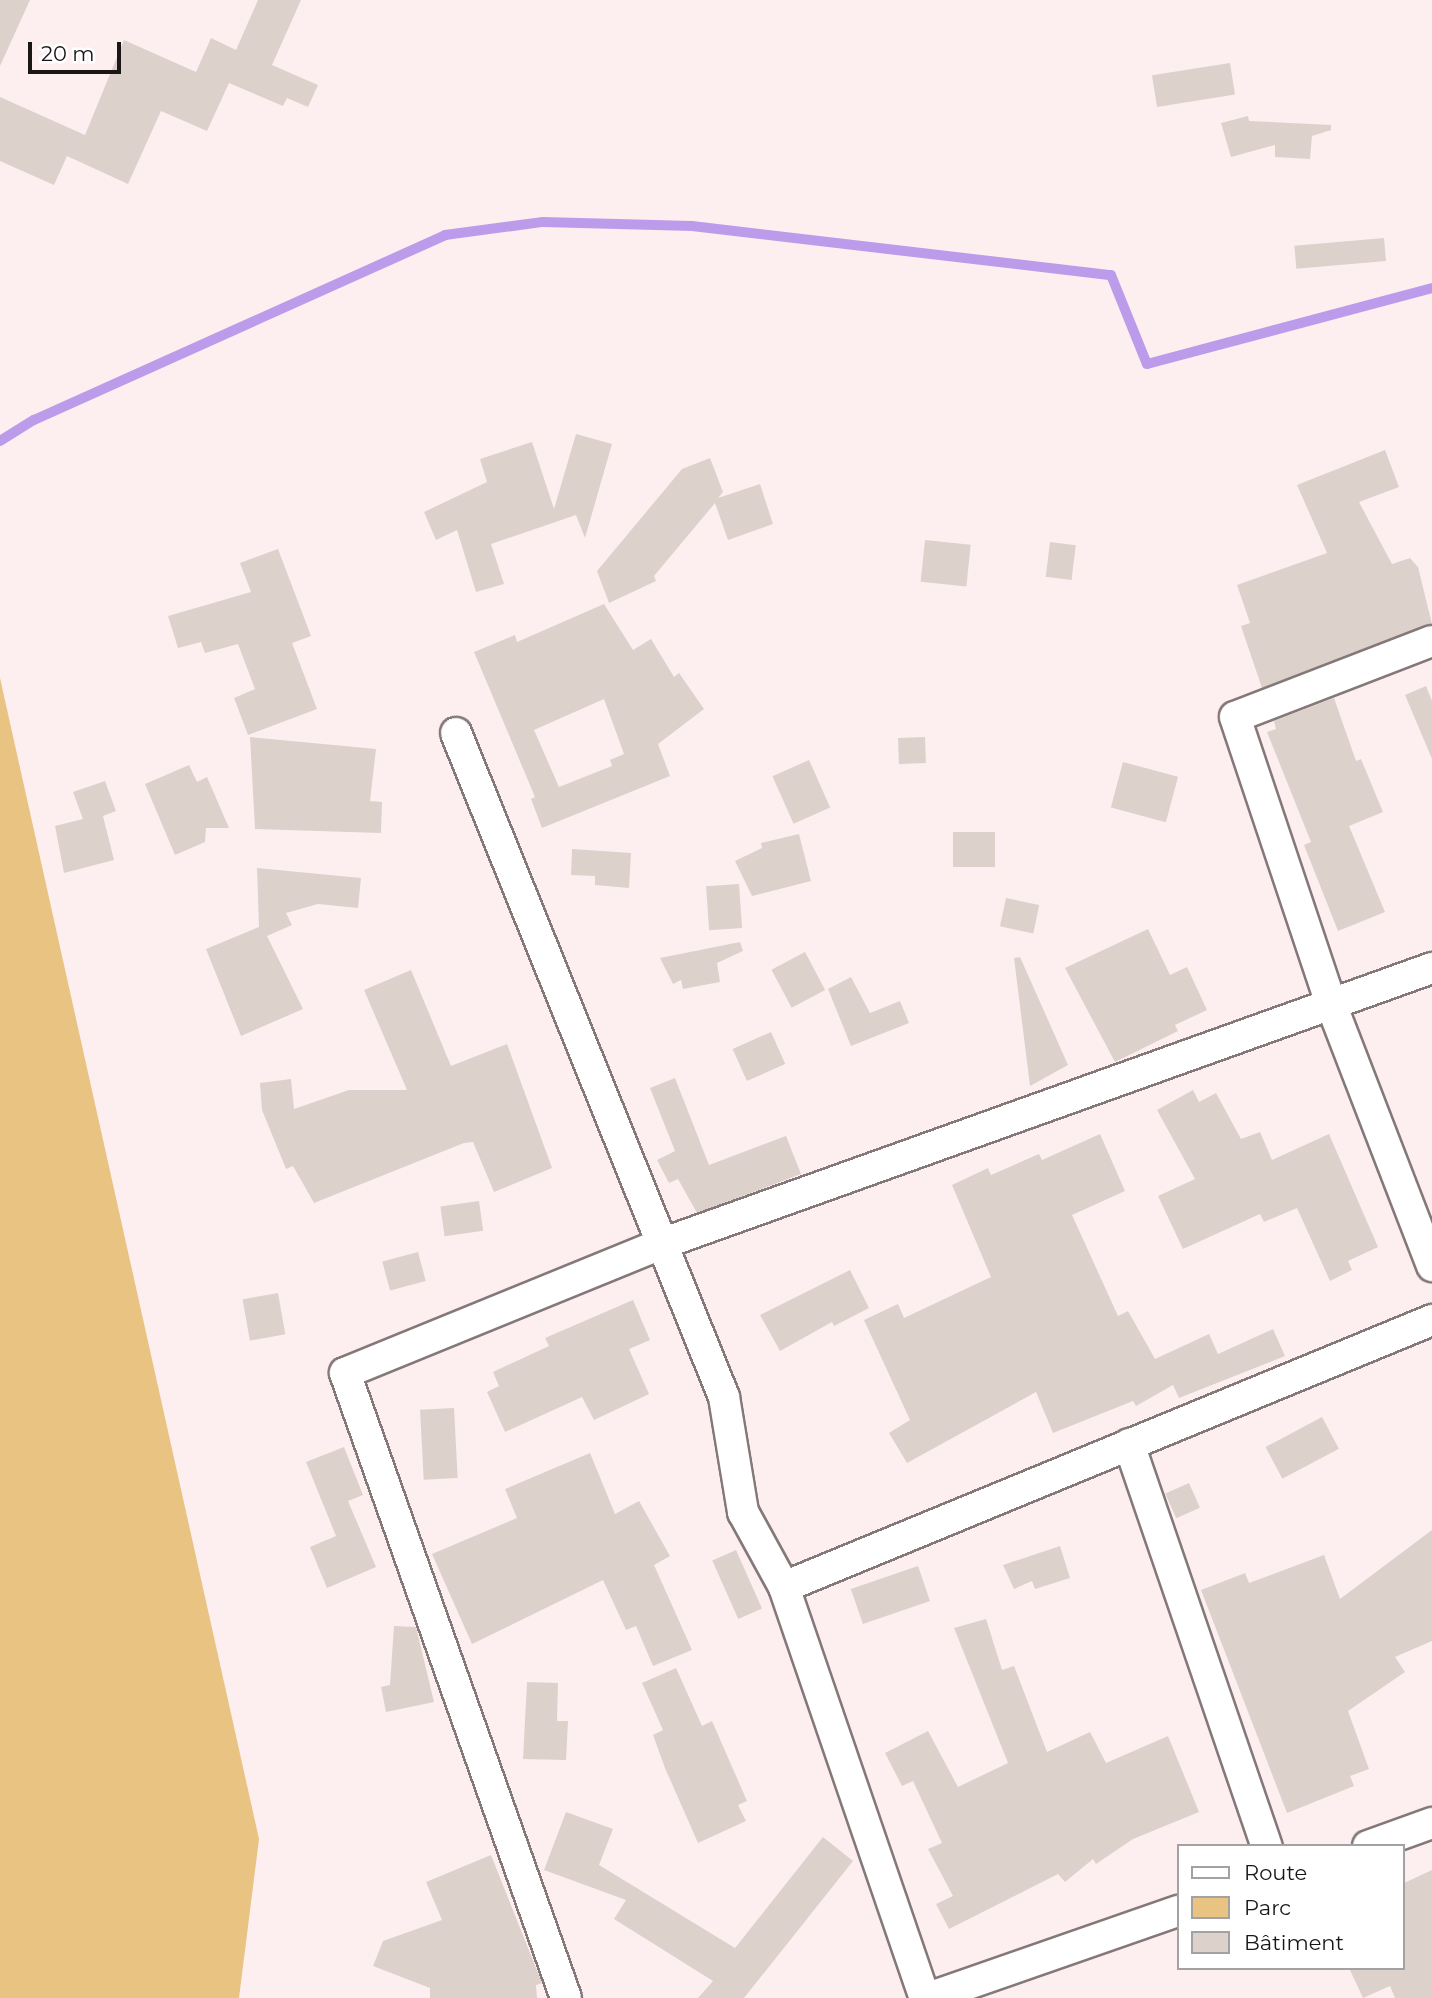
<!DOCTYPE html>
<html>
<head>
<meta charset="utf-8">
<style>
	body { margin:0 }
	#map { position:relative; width:1432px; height:1998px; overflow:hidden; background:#fdeff0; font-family:Montserrat,sans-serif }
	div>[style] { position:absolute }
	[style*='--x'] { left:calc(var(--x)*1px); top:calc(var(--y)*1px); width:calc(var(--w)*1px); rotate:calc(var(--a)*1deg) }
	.green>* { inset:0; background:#e9c382 }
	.stream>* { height:10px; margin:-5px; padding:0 5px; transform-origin:5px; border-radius:5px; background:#bc9cea }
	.building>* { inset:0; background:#ddd1cc; transform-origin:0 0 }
	.roads { filter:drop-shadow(2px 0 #847879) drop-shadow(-2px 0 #847879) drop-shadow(0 2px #847879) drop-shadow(0 -2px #847879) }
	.street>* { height:30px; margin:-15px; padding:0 15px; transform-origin:15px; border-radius:15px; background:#fff }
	span { translate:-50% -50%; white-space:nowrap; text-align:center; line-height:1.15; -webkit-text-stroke:5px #fff; paint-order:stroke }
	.legend { position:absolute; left:1177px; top:1844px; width:228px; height:126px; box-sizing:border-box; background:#fff; border:2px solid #a3a2a2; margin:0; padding:9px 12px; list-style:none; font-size:21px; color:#1a1616 }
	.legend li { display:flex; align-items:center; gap:14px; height:35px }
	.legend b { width:35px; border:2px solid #a3a2a2 }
	.scale { position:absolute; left:28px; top:42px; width:93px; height:32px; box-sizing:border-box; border:4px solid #1a1616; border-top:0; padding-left:9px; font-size:21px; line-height:24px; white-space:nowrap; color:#1a1616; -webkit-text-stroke:5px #fff; paint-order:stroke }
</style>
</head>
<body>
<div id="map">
	<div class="green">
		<i style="clip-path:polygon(0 678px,259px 1839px,239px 1998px,0 1998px)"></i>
	</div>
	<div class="stream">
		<i style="--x:0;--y:441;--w:40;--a:-32"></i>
		<i style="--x:34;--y:420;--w:451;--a:-24.2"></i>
		<i style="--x:445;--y:235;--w:99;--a:-7.6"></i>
		<i style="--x:543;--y:222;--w:149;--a:1.5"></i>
		<i style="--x:692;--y:226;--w:422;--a:6.7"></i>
		<i style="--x:1111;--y:275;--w:96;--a:68"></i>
		<i style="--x:1147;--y:364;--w:295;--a:-14.9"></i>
	</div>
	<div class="building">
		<i style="clip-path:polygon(0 0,30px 0,0 66px)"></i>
		<i style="clip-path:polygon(258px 0,301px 0,272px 65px,318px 85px,308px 107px,287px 98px,283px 106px,229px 83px,207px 131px,161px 111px,128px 184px,67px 156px,54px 185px,0 161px,0 97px,85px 135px,124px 40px,196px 72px,211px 38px,236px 50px)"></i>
		<i style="left:1230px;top:63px;width:32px;height:79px;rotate:81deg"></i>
		<i style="clip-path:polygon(1248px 116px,1249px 121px,1331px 125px,1331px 130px,1312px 136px,1310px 159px,1275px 157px,1275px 145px,1231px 157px,1221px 123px)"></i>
		<i style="left:1384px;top:238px;width:23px;height:90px;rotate:85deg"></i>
		<i style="clip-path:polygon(576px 434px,612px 444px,585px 538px,576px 515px,491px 544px,504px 584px,476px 592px,457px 530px,436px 540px,424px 512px,487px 482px,480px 459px,532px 442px,554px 509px)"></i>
		<i style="clip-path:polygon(1385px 450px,1399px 487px,1359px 502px,1392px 564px,1410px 558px,1418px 567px,1432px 624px,1262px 688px,1241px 626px,1250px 623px,1237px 585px,1327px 553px,1297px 485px)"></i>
		<i style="clip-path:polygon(710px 458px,723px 492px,718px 498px,760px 484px,773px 524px,728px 540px,715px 503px,654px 576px,656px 581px,609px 603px,597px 571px,682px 469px)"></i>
		<i style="left:925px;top:540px;width:46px;height:42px;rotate:6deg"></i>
		<i style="left:1050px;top:542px;width:26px;height:35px;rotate:7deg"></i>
		<i style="clip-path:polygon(278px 549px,311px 636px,292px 643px,317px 709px,248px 735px,234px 698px,255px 689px,238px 644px,205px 653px,201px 642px,178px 648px,168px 616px,251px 592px,240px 563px)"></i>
		<i style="clip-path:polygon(evenodd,604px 604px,633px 650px,651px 639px,674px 677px,679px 673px,704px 709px,658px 744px,670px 776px,542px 828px,531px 799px,535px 797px,474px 652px,515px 635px,517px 642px,604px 604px,604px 699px,624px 754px,610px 760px,612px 766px,559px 787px,534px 730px,604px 699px)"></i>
		<i style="clip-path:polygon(1426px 686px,1432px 701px,1432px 759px,1405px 695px)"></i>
		<i style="clip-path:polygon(1334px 698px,1356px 761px,1361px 759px,1383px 812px,1349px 826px,1385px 912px,1338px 931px,1304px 845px,1311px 842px,1267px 732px,1276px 729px,1274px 721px)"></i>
		<i style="clip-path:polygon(250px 737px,376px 749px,370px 801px,382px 802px,381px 833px,255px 829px)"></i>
		<i style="left:925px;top:737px;width:26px;height:27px;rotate:88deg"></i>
		<i style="left:809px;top:760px;width:52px;height:40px;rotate:66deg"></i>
		<i style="left:1123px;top:762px;width:57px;height:47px;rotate:15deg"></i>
		<i style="clip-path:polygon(189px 765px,197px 782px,207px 777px,229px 828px,206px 828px,205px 842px,175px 855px,145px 784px)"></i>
		<i style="clip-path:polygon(105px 781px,116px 811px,103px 816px,114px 860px,64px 873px,55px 826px,83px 819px,73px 792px)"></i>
		<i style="left:953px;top:832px;width:42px;height:35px"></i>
		<i style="clip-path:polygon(799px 834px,811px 881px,752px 896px,735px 861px,762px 848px,761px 843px)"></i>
		<i style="clip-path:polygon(572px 849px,631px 853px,629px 888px,595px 885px,595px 876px,571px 875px)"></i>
		<i style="clip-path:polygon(257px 868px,361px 878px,358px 908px,318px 904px,286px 913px,292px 925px,267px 936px,303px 1009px,241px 1036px,206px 949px,259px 927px)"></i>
		<i style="left:739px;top:884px;width:44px;height:33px;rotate:86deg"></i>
		<i style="left:1006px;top:898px;width:34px;height:29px;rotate:12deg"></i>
		<i style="clip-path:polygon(1148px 929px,1170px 975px,1187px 967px,1207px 1010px,1175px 1025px,1178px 1031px,1115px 1062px,1065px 968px)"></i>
		<i style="clip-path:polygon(740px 942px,743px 951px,717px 963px,720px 982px,683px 989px,681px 980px,673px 984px,660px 958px)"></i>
		<i style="left:805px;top:952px;width:43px;height:38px;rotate:62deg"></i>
		<i style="clip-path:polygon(1020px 957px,1068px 1065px,1030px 1086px,1014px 958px)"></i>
		<i style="clip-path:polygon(411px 970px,451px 1066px,507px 1044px,552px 1168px,494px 1192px,473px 1142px,464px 1143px,314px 1203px,293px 1166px,286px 1169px,262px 1110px,260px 1083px,291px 1079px,294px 1109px,349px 1090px,407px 1090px,364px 990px)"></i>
		<i style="clip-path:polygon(851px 977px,870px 1013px,900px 1001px,909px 1023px,851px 1046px,828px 989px)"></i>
		<i style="left:771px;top:1032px;width:35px;height:42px;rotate:66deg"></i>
		<i style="clip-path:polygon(675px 1078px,709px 1165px,786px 1136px,801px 1174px,697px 1213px,678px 1179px,669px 1183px,657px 1160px,675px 1151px,650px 1088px)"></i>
		<i style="clip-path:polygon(1193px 1090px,1199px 1102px,1216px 1093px,1241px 1139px,1260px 1132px,1272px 1160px,1329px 1134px,1378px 1247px,1348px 1261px,1352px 1270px,1330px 1281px,1297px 1208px,1264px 1222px,1260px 1214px,1183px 1249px,1158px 1196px,1195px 1179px,1157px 1110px)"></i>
		<i style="clip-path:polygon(1100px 1134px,1125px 1191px,1072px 1215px,1118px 1316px,1128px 1311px,1155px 1359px,1209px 1334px,1218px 1354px,1273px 1329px,1285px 1356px,1179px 1398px,1173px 1385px,1136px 1406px,1133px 1401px,1053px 1433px,1036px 1392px,907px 1463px,889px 1433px,910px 1420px,864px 1320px,898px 1304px,904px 1318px,991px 1277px,952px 1185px,988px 1168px,991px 1175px,1039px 1154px,1042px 1160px)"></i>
		<i style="left:479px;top:1201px;width:30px;height:39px;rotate:82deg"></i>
		<i style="left:418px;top:1252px;width:30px;height:37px;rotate:75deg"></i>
		<i style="clip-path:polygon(850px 1270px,869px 1308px,834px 1326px,832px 1322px,780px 1351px,760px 1315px)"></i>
		<i style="left:278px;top:1293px;width:42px;height:36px;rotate:80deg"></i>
		<i style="clip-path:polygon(633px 1300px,650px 1340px,629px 1349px,649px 1394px,594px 1420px,582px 1397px,505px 1432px,487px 1392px,499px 1386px,493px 1372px,549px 1346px,545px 1338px)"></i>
		<i style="left:454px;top:1408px;width:70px;height:34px;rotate:87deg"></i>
		<i style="left:1322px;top:1417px;width:36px;height:64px;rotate:62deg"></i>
		<i style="clip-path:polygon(344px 1447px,363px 1495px,348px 1501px,376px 1567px,327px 1588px,310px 1547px,336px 1536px,306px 1462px)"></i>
		<i style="clip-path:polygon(590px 1453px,615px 1514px,639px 1501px,670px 1556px,654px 1565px,692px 1650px,653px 1666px,636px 1626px,626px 1630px,603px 1580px,472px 1644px,432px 1554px,517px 1518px,505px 1489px)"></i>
		<i style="left:1189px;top:1483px;width:27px;height:26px;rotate:66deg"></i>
		<i style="clip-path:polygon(1432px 1530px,1432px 1641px,1395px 1657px,1405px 1672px,1348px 1711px,1369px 1769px,1350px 1776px,1354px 1786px,1287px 1813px,1201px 1590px,1245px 1573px,1249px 1583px,1324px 1555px,1340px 1599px)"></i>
		<i style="clip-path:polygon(1060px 1546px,1070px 1578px,1035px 1589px,1032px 1581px,1014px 1589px,1003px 1565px)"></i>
		<i style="left:736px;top:1550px;width:64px;height:26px;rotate:66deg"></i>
		<i style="left:918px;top:1566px;width:37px;height:71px;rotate:71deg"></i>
		<i style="clip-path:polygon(986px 1619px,1002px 1670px,1014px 1666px,1047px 1752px,1090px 1732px,1106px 1763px,1168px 1736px,1199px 1812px,1133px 1839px,1096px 1864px,1093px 1859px,1065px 1882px,1058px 1874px,949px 1929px,936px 1904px,953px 1896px,928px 1849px,942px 1843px,913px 1781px,902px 1786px,885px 1753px,928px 1731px,958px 1787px,1008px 1763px,954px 1628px)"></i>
		<i style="clip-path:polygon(394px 1626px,416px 1627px,434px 1702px,386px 1712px,381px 1687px,390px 1685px)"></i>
		<i style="clip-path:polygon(676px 1668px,702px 1726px,712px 1721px,747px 1801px,738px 1805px,746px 1821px,698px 1843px,665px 1768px,653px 1735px,663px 1730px,642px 1683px)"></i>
		<i style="clip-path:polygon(527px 1682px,558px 1683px,557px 1721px,568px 1721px,566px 1760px,523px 1759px)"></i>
		<i style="clip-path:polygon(566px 1812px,613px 1829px,599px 1865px,735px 1948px,823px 1837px,853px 1861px,744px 1998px,698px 1998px,713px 1981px,614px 1919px,626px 1900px,544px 1870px)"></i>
		<i style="clip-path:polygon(491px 1855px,542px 1983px,536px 1985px,537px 1998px,430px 1998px,430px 1988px,373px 1966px,383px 1941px,442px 1920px,426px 1882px)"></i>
		<i style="clip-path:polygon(1432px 1870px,1432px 1998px,1395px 1998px,1390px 1986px,1363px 1998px,1349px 1968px,1402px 1968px,1402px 1884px)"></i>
	</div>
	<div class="roads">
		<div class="street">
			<i style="--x:1432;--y:641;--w:211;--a:158.9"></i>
			<i style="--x:1235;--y:717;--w:303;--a:71.5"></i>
			<i style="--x:1331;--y:1004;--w:281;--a:68.9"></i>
			<i style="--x:456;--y:733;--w:716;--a:68.02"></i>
			<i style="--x:724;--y:1397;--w:117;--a:80.6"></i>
			<i style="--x:743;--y:1512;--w:85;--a:61.3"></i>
			<i style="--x:784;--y:1587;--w:435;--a:71.1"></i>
			<i style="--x:1129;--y:1444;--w:425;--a:71.1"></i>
			<i style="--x:784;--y:1587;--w:701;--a:-22.39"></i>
			<i style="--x:1368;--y:1846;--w:68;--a:-19.8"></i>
			<i style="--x:566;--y:1998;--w:663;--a:-109.47"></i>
			<i style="--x:345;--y:1373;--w:344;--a:-22.2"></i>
			<i style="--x:664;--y:1243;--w:816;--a:-19.7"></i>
			<i style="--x:928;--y:1998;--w:265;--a:-19.2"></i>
		</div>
	</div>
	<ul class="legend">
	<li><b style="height:9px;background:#fff"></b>Route</li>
	<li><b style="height:19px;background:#e9c382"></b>Parc</li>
	<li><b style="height:19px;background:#ddd1cc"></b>Bâtiment</li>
	</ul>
	<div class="scale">20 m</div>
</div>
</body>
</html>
